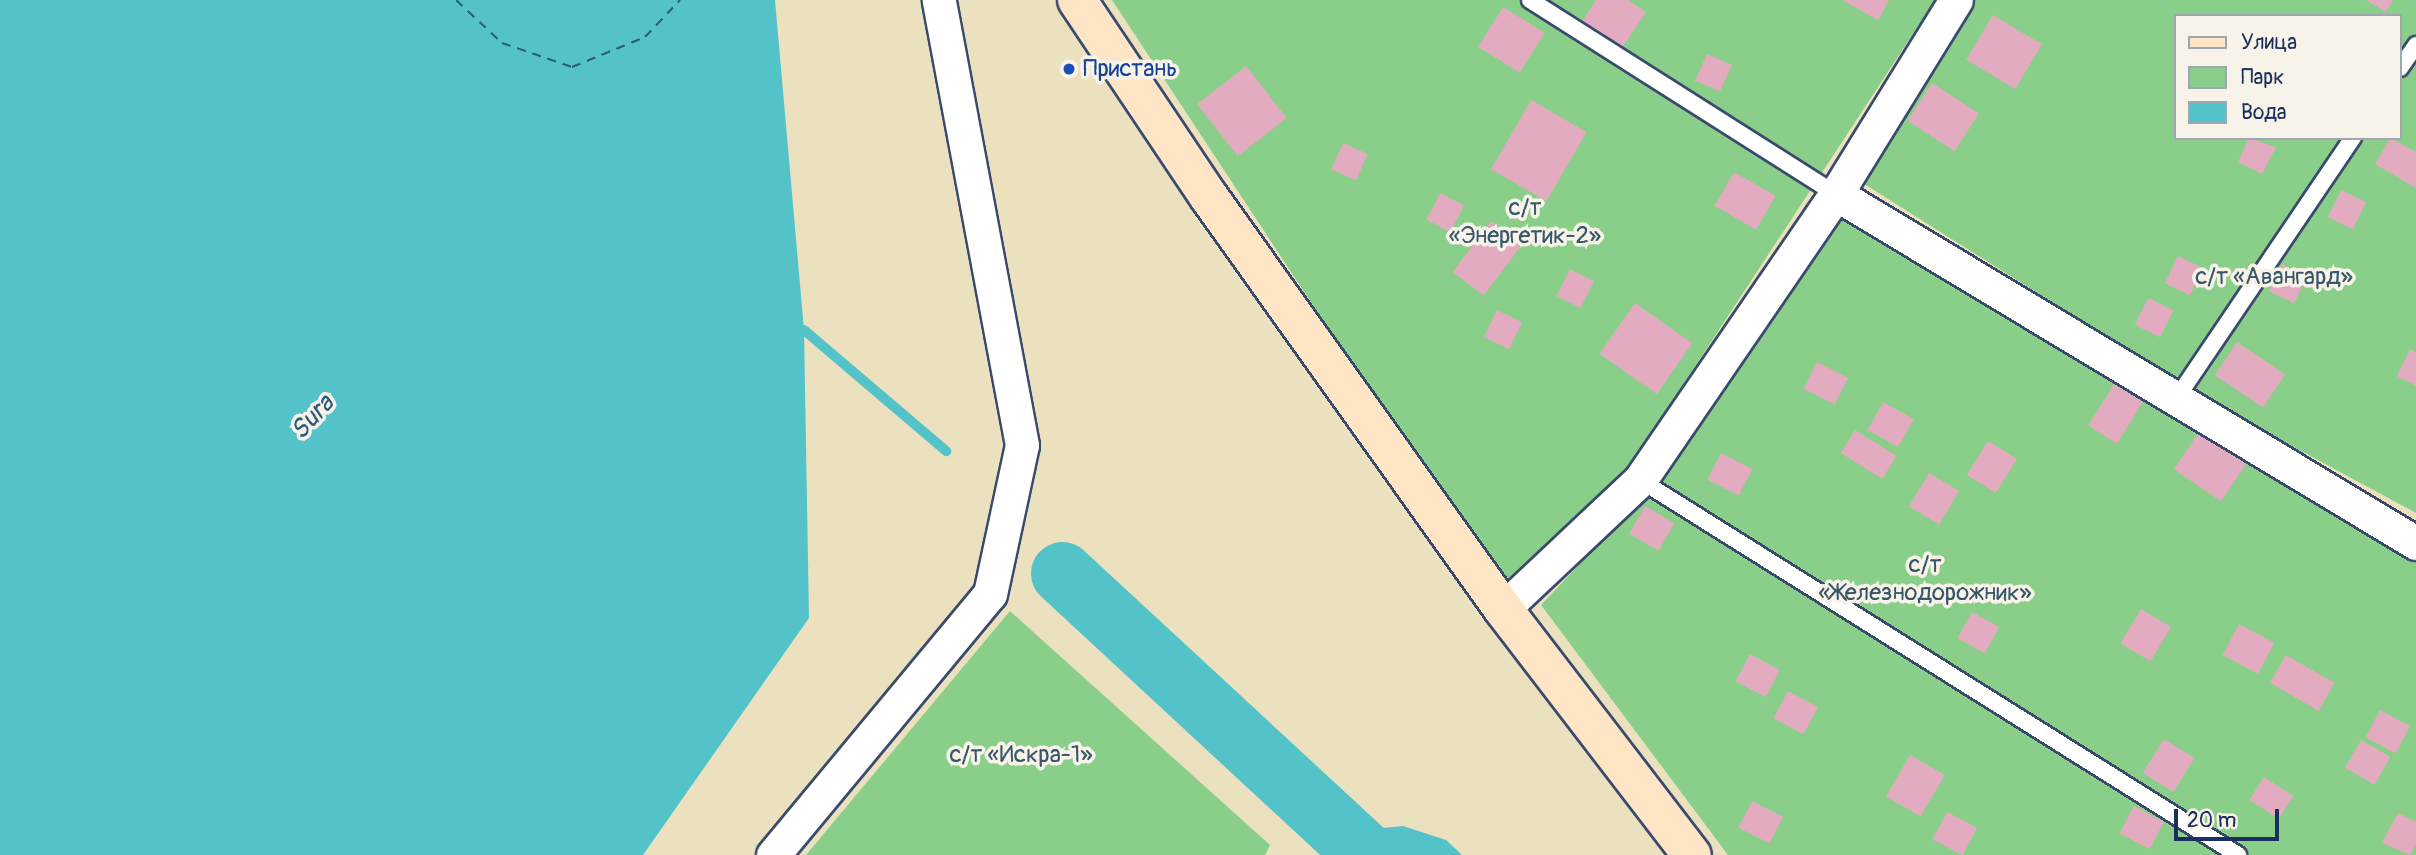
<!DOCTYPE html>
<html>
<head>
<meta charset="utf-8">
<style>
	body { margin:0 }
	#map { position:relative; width:2416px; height:855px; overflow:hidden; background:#ece1bf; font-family:Pangolin,sans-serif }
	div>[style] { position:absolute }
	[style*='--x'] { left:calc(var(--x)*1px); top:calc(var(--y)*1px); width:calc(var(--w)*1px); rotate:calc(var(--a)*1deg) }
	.green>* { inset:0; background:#8acf89 }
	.water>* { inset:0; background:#54c2c9 }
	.stream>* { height:10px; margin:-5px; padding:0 5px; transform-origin:5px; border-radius:5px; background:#54c2c9 }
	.river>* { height:63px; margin:-31.5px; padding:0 31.5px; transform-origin:31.5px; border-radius:31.5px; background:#54c2c9 }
	.ferry>* { height:2px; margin-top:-1px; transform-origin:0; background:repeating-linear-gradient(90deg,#2c5b7e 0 9px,transparent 0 16px) }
	.building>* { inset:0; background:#e3abc0; transform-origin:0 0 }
	.roads { filter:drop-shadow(2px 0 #3a4a6d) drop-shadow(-2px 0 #3a4a6d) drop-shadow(0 2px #3a4a6d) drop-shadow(0 -2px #3a4a6d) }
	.service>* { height:16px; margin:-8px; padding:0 8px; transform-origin:8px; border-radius:8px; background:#fff }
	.minor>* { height:33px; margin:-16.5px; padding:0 16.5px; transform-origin:16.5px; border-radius:16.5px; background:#fff }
	.secondary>* { height:38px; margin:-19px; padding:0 19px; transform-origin:19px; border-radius:19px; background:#fde5c5 }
	.dots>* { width:19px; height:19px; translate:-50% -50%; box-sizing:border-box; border:4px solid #f7f3e8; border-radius:50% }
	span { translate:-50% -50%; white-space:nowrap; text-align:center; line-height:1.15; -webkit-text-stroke:7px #f7f3e8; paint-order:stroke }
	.transit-label { font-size:24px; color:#164399 }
	.left { translate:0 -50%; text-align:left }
	.park-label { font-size:24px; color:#375769 }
	.water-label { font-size:26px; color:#2c5b7e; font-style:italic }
	.legend { position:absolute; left:2174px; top:14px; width:228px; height:126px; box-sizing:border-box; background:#f7f3e8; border:2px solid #9fa5b1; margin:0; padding:9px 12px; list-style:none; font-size:21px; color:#1b2f5e }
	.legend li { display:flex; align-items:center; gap:14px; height:35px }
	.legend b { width:35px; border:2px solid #9fa5b1 }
	.scale { position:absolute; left:2174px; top:809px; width:105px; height:32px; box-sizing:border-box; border:4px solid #1b2f5e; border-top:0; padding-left:9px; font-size:21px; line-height:24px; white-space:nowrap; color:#1b2f5e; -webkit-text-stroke:5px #f7f3e8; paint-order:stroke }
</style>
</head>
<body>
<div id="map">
	<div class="green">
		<i style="clip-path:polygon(1112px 0,1935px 0,1633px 461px,1509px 580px,1318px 313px)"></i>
		<i style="clip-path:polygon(evenodd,1973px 0,2416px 0,2416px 513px,2209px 401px,1861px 182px,1973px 0,2176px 16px,2400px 16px,2400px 138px,2176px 138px,2176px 16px)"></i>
		<i style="clip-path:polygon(1842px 213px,2416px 556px,2416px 855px,1728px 855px,1541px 605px,1661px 478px)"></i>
		<i style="clip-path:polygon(1010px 611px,1270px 845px,1265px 855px,806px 855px)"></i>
	</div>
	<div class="water">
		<i style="clip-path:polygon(0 0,775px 0,804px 330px,809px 618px,643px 855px,0 855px)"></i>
		<i style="clip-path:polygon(1403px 826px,1446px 840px,1462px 855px,1337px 855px,1373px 829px)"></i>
	</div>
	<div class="stream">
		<i style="--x:804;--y:330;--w:187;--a:40.4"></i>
	</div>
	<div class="river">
		<i style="--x:1062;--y:573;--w:415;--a:42.8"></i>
	</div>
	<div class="ferry">
		<i style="--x:456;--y:0;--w:63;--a:43.1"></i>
		<i style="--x:502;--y:43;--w:74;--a:18.9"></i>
		<i style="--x:572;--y:67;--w:79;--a:-22.3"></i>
		<i style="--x:645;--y:37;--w:51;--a:-46.6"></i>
	</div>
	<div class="building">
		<i style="clip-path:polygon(1596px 0,1628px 0,1646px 12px,1622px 48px,1582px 22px)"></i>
		<i style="clip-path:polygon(1842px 0,1889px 0,1878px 20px)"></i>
		<i style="clip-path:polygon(2366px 0,2393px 0,2386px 12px)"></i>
		<i style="left:1503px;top:7px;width:49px;height:47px;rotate:32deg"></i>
		<i style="left:1993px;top:15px;width:57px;height:52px;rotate:31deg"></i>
		<i style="left:1707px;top:54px;width:27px;height:29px;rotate:24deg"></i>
		<i style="left:1246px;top:66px;width:66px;height:62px;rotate:52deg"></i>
		<i style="left:1932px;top:83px;width:56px;height:45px;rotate:33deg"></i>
		<i style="left:1531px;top:100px;width:64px;height:80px;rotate:30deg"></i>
		<i style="clip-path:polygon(2249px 138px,2276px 147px,2262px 174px,2238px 162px)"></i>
		<i style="clip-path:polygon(2390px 138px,2416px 152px,2416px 188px,2375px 164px)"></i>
		<i style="left:1343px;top:143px;width:27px;height:29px;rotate:24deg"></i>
		<i style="left:1734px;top:172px;width:48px;height:39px;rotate:30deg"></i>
		<i style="left:2341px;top:190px;width:28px;height:30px;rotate:26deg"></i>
		<i style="left:1440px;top:193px;width:27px;height:30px;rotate:27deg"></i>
		<i style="left:1491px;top:221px;width:39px;height:64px;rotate:37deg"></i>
		<i style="left:2178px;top:256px;width:28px;height:30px;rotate:26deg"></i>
		<i style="left:2282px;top:264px;width:28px;height:30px;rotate:26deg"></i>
		<i style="left:1570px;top:269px;width:27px;height:30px;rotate:27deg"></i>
		<i style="left:2148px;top:298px;width:28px;height:30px;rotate:26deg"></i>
		<i style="left:1635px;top:303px;width:70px;height:62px;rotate:35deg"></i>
		<i style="left:1497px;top:310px;width:28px;height:30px;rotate:26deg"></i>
		<i style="left:2237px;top:342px;width:58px;height:40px;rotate:34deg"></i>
		<i style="clip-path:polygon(2410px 349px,2416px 352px,2416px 386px,2397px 376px)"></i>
		<i style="left:1817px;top:362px;width:35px;height:30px;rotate:27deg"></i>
		<i style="left:2114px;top:384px;width:34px;height:49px;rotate:32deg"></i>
		<i style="left:1883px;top:402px;width:35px;height:32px;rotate:29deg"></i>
		<i style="left:1855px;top:430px;width:49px;height:27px;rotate:32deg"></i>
		<i style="left:2199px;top:432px;width:57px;height:45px;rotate:34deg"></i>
		<i style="left:1988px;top:441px;width:34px;height:40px;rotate:32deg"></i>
		<i style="left:1721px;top:453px;width:35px;height:30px;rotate:27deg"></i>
		<i style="left:1929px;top:473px;width:35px;height:39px;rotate:31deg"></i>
		<i style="left:1645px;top:506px;width:34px;height:32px;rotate:30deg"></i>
		<i style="left:2141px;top:609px;width:35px;height:40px;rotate:31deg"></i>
		<i style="left:1972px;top:612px;width:31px;height:30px;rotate:29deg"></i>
		<i style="left:2239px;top:624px;width:40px;height:35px;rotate:28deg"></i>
		<i style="left:1750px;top:654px;width:34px;height:31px;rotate:28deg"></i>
		<i style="left:2286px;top:655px;width:56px;height:32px;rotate:30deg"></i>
		<i style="left:1788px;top:691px;width:34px;height:31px;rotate:28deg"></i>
		<i style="left:2380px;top:710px;width:34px;height:31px;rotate:28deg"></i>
		<i style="left:2164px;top:739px;width:36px;height:40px;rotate:32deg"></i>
		<i style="left:2361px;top:740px;width:34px;height:32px;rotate:30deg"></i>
		<i style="left:1910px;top:755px;width:40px;height:48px;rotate:30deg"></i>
		<i style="left:2264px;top:777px;width:35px;height:27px;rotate:33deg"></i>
		<i style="left:1752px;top:801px;width:35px;height:30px;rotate:27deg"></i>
		<i style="left:2134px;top:806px;width:34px;height:31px;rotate:28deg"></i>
		<i style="left:1947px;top:812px;width:34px;height:31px;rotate:28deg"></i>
		<i style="clip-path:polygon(2398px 813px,2416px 822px,2416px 844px,2410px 855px,2382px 843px)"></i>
	</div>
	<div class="roads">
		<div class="service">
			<i style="--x:1530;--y:0;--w:362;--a:32.4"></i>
			<i style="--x:2400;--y:68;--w:28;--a:-55"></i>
			<i style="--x:2178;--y:396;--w:312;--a:-55.9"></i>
			<i style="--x:1640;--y:480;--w:706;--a:32.09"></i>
		</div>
		<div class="minor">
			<i style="--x:1836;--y:194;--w:677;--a:31.04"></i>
			<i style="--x:1503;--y:609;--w:188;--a:-43.3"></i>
			<i style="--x:1640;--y:480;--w:347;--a:-55.6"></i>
			<i style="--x:1836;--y:194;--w:228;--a:-58.3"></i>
			<i style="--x:773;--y:855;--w:339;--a:-50.3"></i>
			<i style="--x:990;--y:594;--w:152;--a:-77.9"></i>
			<i style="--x:1022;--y:445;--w:453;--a:-100.6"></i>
		</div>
		<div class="secondary">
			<i style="--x:1077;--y:0;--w:237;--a:56.2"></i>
			<i style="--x:1209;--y:197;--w:506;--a:54.49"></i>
			<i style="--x:1503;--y:609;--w:310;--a:52.5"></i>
		</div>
	</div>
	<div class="dots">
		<i style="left:1069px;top:69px;background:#1a4fb4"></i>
	</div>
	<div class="transit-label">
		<span class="left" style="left:1083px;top:69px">Пристань</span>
	</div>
	<div class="park-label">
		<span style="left:1525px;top:222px">с/т<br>«Энергетик-2»</span>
		<span style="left:2274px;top:277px">с/т «Авангард»</span>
		<span style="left:1925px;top:579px">с/т<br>«Железнодорожник»</span>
		<span style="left:1021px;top:755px">с/т «Искра-1»</span>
	</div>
	<div class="water-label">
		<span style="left:313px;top:418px;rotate:-47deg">Sura</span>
	</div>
	<ul class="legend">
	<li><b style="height:9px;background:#fde5c5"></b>Улица</li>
	<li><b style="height:19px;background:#8acf89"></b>Парк</li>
	<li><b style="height:19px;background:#54c2c9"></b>Вода</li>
	</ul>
	<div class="scale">20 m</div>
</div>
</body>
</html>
